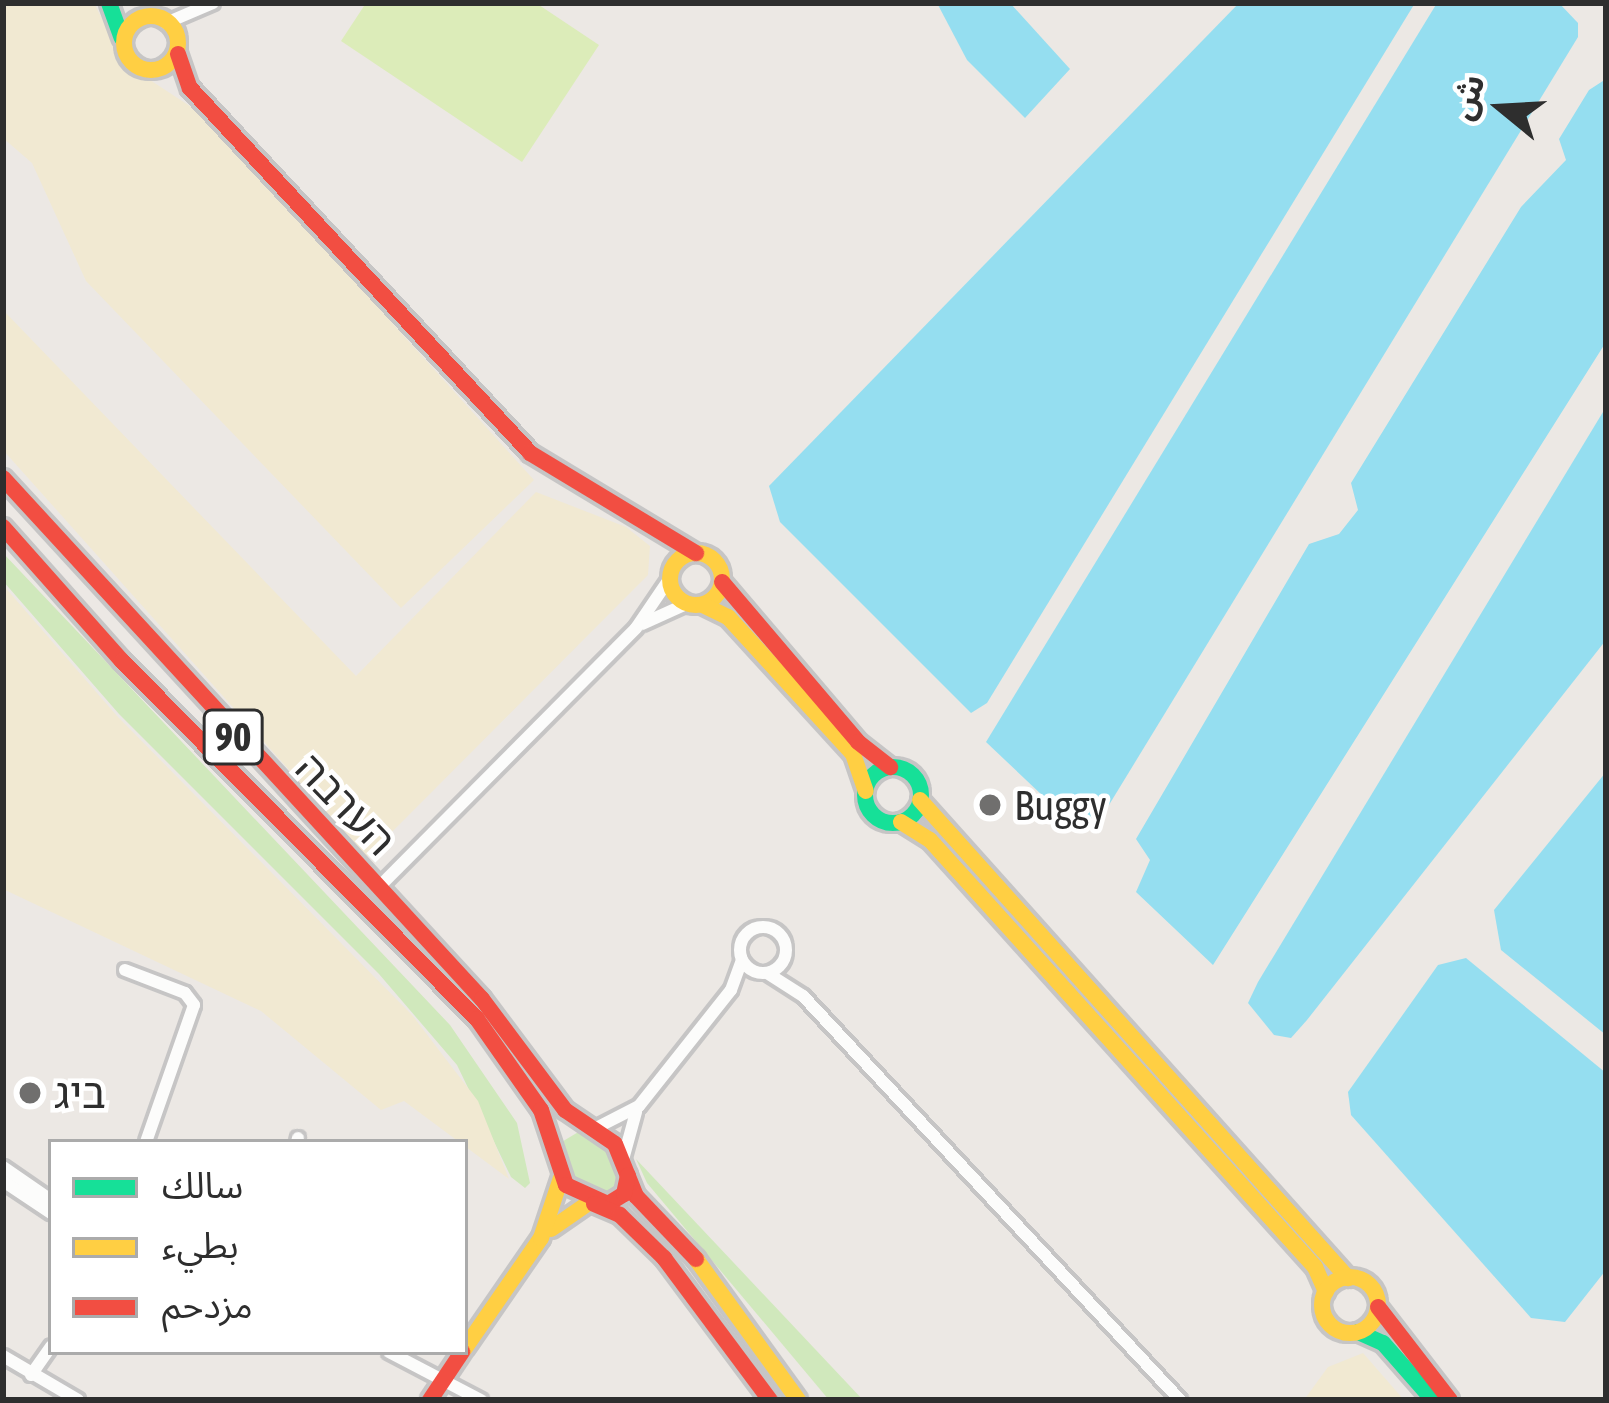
<!DOCTYPE html>
<html>
<head>
<meta charset="utf-8">
<style>
	body { margin:0 }
	#map { position:relative; width:1609px; height:1403px; overflow:hidden; background:#ece8e4; font-family:"Asap Condensed","Noto Sans Arabic","Noto Sans Hebrew",sans-serif }
	div>[style] { position:absolute }
	[style*='--x'] { left:calc(var(--x)*1px); top:calc(var(--y)*1px); width:calc(var(--w)*1px); rotate:calc(var(--a)*1deg) }
	.green>* { inset:0; background:#d0e8bc }
	.sand>* { inset:0; background:#f1e9d2 }
	.pitch>* { inset:0; background:#dcecb9 }
	.water>* { inset:0; background:#95def0 }
	.roads { filter:drop-shadow(3px 0 #c6c5c5) drop-shadow(-3px 0 #c6c5c5) drop-shadow(0 3px #c6c5c5) drop-shadow(0 -3px #c6c5c5) }
	.street>* { height:12px; margin:-6px; padding:0 6px; transform-origin:6px; border-radius:6px; background:#fcfcfb }
	.street>.ring { margin:-6px; padding:0; box-sizing:content-box; background:none; border:12px solid #fcfcfb; border-radius:50% }
	.fast>* { height:16px; margin:-8px; padding:0 8px; transform-origin:8px; border-radius:8px; background:#16e098 }
	.fast>.ring { margin:-8px; padding:0; box-sizing:content-box; background:none; border:16px solid #16e098; border-radius:50% }
	.slow>* { height:16px; margin:-8px; padding:0 8px; transform-origin:8px; border-radius:8px; background:#ffcf43 }
	.slow>.ring { margin:-8px; padding:0; box-sizing:content-box; background:none; border:16px solid #ffcf43; border-radius:50% }
	.jam>* { height:16px; margin:-8px; padding:0 8px; transform-origin:8px; border-radius:8px; background:#f24e42 }
	.dots>* { width:33px; height:33px; translate:-50% -50%; box-sizing:border-box; border:6px solid #fff; border-radius:50% }
	span { translate:-50% -50%; white-space:nowrap; text-align:center; line-height:1.15; -webkit-text-stroke:9px #fff; paint-order:stroke }
	.shield-label span { padding:3px 9px; background:#fff; border:3px solid; border-radius:9px; -webkit-text-stroke-width:0 }
	.shield-label { font-size:39px; color:#2e2e2e; font-weight:700 }
	.street-label { font-size:42px; color:#2e2e2e }
	.poi-label { font-size:42px; color:#2e2e2e }
	.left { translate:0 -50%; text-align:left }
	.frame { position:absolute; inset:0; border:6px solid #2e2e2e; pointer-events:none }
	.legend { position:absolute; left:48px; top:1139px; width:420px; height:216px; box-sizing:border-box; background:#fff; border:3px solid #ababab; margin:0; padding:15px 21px; list-style:none; font-size:36px; color:#2e2e2e }
	.legend li { display:flex; align-items:center; gap:24px; height:60px }
	.legend b { width:60px; border:3px solid #ababab }
	.north { position:absolute; left:1441px; top:48px; width:120px; height:120px; -webkit-text-stroke:9px #fff; paint-order:stroke; rotate:288deg; font-size:33px; font-weight:700; line-height:48px; text-align:center; color:#2e2e2e }
	.north::after { content:''; display:block; margin:auto; width:42px; height:54px; background:#2e2e2e; clip-path:polygon(50% 0,100% 100%,50% 72%,0 100%) }
</style>
</head>
<body>
<div id="map">
	<div class="green">
		<i style="clip-path:polygon(3px 553px,450px 1025px,517px 1123px,530px 1183px,525px 1188px,511px 1177px,457px 1065px,379px 974px,119px 714px,3px 581px)"></i>
		<i style="clip-path:polygon(580px 1131px,604px 1142px,621px 1168px,615px 1194px,577px 1187px,560px 1143px)"></i>
		<i style="clip-path:polygon(636px 1159px,863px 1400px,829px 1400px,647px 1183px)"></i>
	</div>
	<div class="sand">
		<i style="clip-path:polygon(3px 3px,94px 3px,124px 63px,205px 116px,534px 480px,401px 608px,86px 281px,32px 163px,3px 138px)"></i>
		<i style="clip-path:polygon(3px 310px,356px 676px,536px 492px,626px 527px,650px 546px,648px 575px,367px 857px,3px 450px)"></i>
		<i style="clip-path:polygon(3px 585px,117px 716px,412px 1015px,478px 1101px,509px 1179px,404px 1101px,381px 1110px,261px 1011px,3px 889px)"></i>
		<i style="clip-path:polygon(1363px 1353px,1404px 1400px,1304px 1400px,1328px 1367px)"></i>
	</div>
	<div class="pitch">
		<i style="clip-path:polygon(366px 3px,536px 3px,599px 45px,522px 162px,341px 41px)"></i>
	</div>
	<div class="water">
		<i style="clip-path:polygon(937px 3px,1010px 3px,1070px 69px,1025px 118px,967px 60px)"></i>
		<i style="clip-path:polygon(1239px 3px,1415px 3px,987px 703px,971px 713px,780px 522px,769px 486px)"></i>
		<i style="clip-path:polygon(1437px 3px,1559px 3px,1578px 23px,1578px 37px,1101px 818px,1080px 831px,986px 742px)"></i>
		<i style="clip-path:polygon(1606px 79px,1606px 342px,1213px 965px,1136px 892px,1150px 860px,1136px 839px,1309px 544px,1339px 534px,1358px 510px,1351px 483px,1521px 207px,1566px 160px,1559px 139px,1589px 90px)"></i>
		<i style="clip-path:polygon(1606px 407px,1606px 640px,1307px 1020px,1291px 1038px,1274px 1035px,1248px 1003px,1258px 982px)"></i>
		<i style="clip-path:polygon(1606px 772px,1606px 1035px,1501px 950px,1494px 910px)"></i>
		<i style="clip-path:polygon(1466px 958px,1606px 1073px,1606px 1270px,1565px 1322px,1531px 1318px,1351px 1115px,1348px 1092px,1438px 965px)"></i>
	</div>
	<div class="roads">
		<div class="street">
			<i style="--x:166;--y:23;--w:51;--a:-23.1"></i>
			<i style="--x:642;--y:624;--w:48;--a:-24.4"></i>
			<i style="--x:378;--y:888;--w:366;--a:-45.2"></i>
			<i style="--x:636;--y:628;--w:60;--a:-55.8"></i>
			<i class="ring" style="left:740px;top:927px;width:34px;height:34px"></i>
			<i style="--x:125;--y:970;--w:64;--a:21"></i>
			<i style="--x:185;--y:993;--w:15;--a:53"></i>
			<i style="--x:194;--y:1005;--w:145;--a:109.3"></i>
			<i style="--x:767;--y:973;--w:43;--a:32.6"></i>
			<i style="--x:803;--y:996;--w:553;--a:46.98"></i>
			<i style="--x:596;--y:1128;--w:48;--a:-27.1"></i>
			<i style="--x:639;--y:1106;--w:148;--a:-51.6"></i>
			<i style="--x:731;--y:990;--w:32;--a:-70"></i>
			<i style="--x:297;--y:1142;--w:4;--a:-76"></i>
			<i style="--x:624;--y:1156;--w:46;--a:-74.7"></i>
			<i style="--x:3;--y:1167;--w:58;--a:34.5"></i>
			<i style="--x:3;--y:1181;--w:58;--a:33.7"></i>
			<i style="--x:389;--y:1352;--w:104;--a:27.6"></i>
			<i style="--x:3;--y:1356;--w:87;--a:30.4"></i>
			<i style="--x:31;--y:1375;--w:35;--a:-55"></i>
		</div>
		<div class="fast">
			<i style="--x:109;--y:3;--w:37;--a:70"></i>
			<i class="ring" style="left:865px;top:767px;width:40px;height:40px"></i>
			<i style="--x:1358;--y:1332;--w:27;--a:24"></i>
			<i style="--x:1383;--y:1343;--w:76;--a:48.7"></i>
		</div>
		<div class="slow">
			<i class="ring" style="left:124px;top:16px;width:38px;height:38px"></i>
			<i class="ring" style="left:670px;top:553px;width:36px;height:36px"></i>
			<i style="--x:703;--y:605;--w:28;--a:26"></i>
			<i style="--x:728;--y:617;--w:185;--a:47.6"></i>
			<i style="--x:853;--y:754;--w:39;--a:71"></i>
			<i style="--x:920;--y:800;--w:642;--a:48.16"></i>
			<i style="--x:901;--y:822;--w:34;--a:32"></i>
			<i style="--x:930;--y:840;--w:575;--a:47.96"></i>
			<i style="--x:1315;--y:1267;--w:27;--a:66"></i>
			<i style="--x:551;--y:1229;--w:47;--a:-34.7"></i>
			<i style="--x:696;--y:1259;--w:174;--a:54.1"></i>
			<i class="ring" style="left:1322px;top:1277px;width:40px;height:40px"></i>
			<i style="--x:465;--y:1348;--w:134;--a:-55.4"></i>
			<i style="--x:541;--y:1238;--w:63;--a:-71.6"></i>
		</div>
		<div class="jam">
			<i style="--x:178;--y:54;--w:36;--a:71"></i>
			<i style="--x:190;--y:88;--w:499;--a:47"></i>
			<i style="--x:530;--y:453;--w:194;--a:31.1"></i>
			<i style="--x:3;--y:478;--w:708;--a:47.41"></i>
			<i style="--x:482;--y:999;--w:139;--a:53.2"></i>
			<i style="--x:565;--y:1110;--w:60;--a:34.2"></i>
			<i style="--x:615;--y:1144;--w:56;--a:68"></i>
			<i style="--x:636;--y:1196;--w:87;--a:46.4"></i>
			<i style="--x:3;--y:527;--w:179;--a:48.4"></i>
			<i style="--x:122;--y:661;--w:504;--a:45.24"></i>
			<i style="--x:477;--y:1019;--w:111;--a:54.9"></i>
			<i style="--x:541;--y:1110;--w:79;--a:71.6"></i>
			<i style="--x:566;--y:1185;--w:46;--a:24.3"></i>
			<i style="--x:608;--y:1204;--w:19;--a:-32"></i>
			<i style="--x:624;--y:1194;--w:19;--a:-78"></i>
			<i style="--x:722;--y:582;--w:210;--a:49.6"></i>
			<i style="--x:858;--y:742;--w:41;--a:38"></i>
			<i style="--x:594;--y:1204;--w:28;--a:23"></i>
			<i style="--x:620;--y:1215;--w:62;--a:44.3"></i>
			<i style="--x:664;--y:1258;--w:177;--a:53.3"></i>
			<i style="--x:1378;--y:1307;--w:118;--a:52.3"></i>
			<i style="--x:430;--y:1400;--w:58;--a:-56.3"></i>
		</div>
	</div>
	<div class="dots">
		<i style="left:990px;top:805px;background:#706f6e"></i>
		<i style="left:30px;top:1093px;background:#706f6e"></i>
	</div>
	<div class="shield-label">
		<span style="left:233px;top:737px">90</span>
	</div>
	<div class="street-label">
		<span style="left:346px;top:804px;rotate:46deg">הערבה</span>
	</div>
	<div class="poi-label">
		<span class="left" style="left:1014px;top:805px">Buggy</span>
		<span class="left" style="left:54px;top:1093px">ביג</span>
	</div>
	<div class="frame"></div>
	<ul class="legend">
	<li><b style="height:15px;background:#16e098"></b>سالك</li>
	<li><b style="height:15px;background:#ffcf43"></b>بطيء</li>
	<li><b style="height:15px;background:#f24e42"></b>مزدحم</li>
	</ul>
	<div class="north">ش</div>
</div>
</body>
</html>
